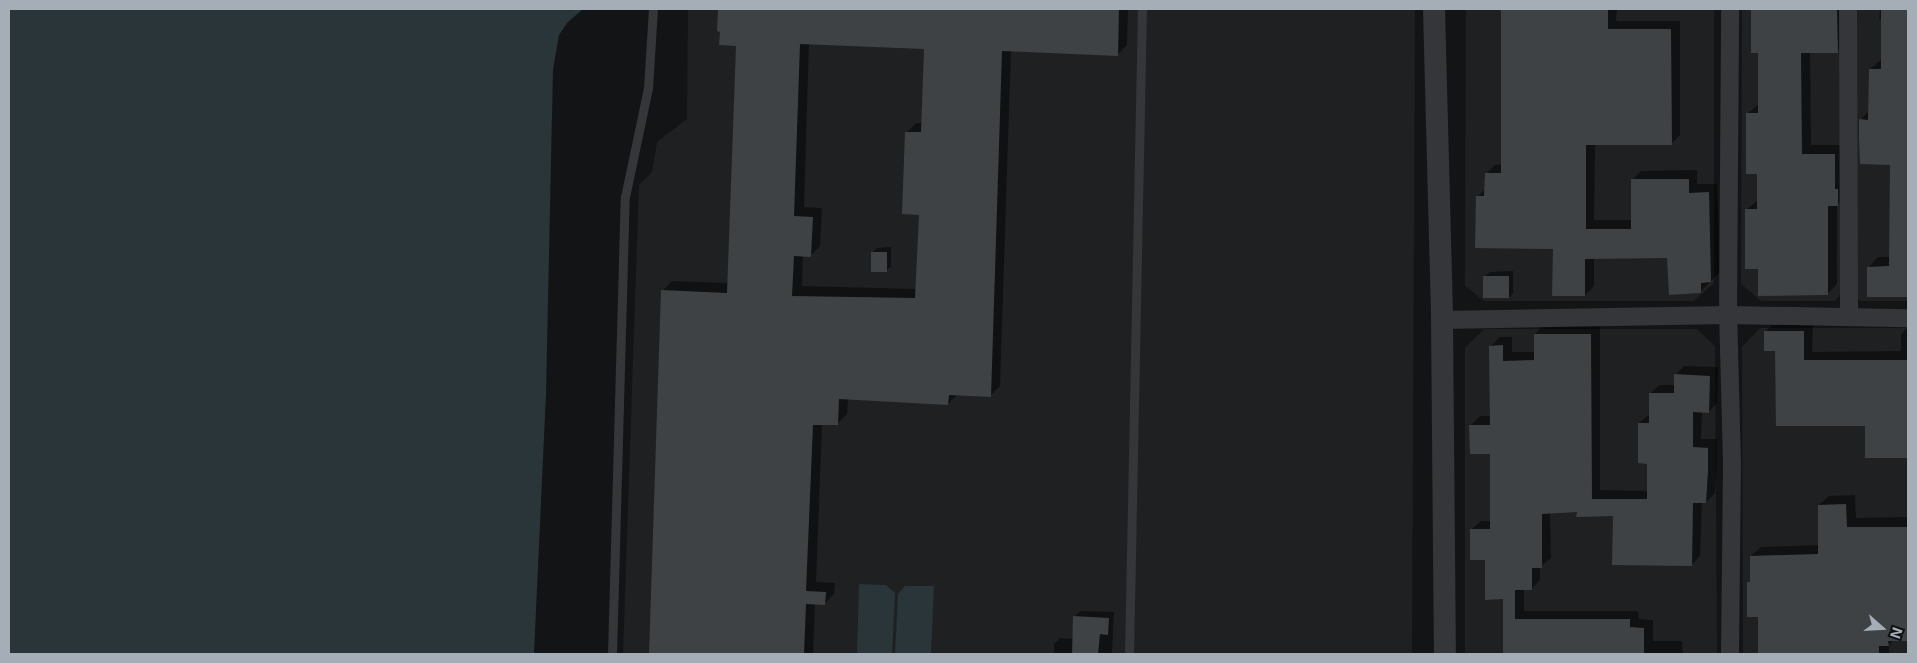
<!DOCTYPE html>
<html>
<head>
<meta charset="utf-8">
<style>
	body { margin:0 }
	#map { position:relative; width:1917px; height:663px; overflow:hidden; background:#131415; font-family:Inter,sans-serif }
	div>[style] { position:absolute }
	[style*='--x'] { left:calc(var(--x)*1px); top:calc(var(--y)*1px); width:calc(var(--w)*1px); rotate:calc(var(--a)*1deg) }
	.built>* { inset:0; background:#1f2022 }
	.water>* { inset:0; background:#293539 }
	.shadow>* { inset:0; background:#0007 }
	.building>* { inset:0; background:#3f4245; transform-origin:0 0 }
	.service>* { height:9px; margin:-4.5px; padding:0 4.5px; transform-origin:4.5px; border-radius:4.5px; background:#34363a }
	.minor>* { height:18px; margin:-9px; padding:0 9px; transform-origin:9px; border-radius:9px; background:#34363a }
	.tertiary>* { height:22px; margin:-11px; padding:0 11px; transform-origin:11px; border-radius:11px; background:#34363a }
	span { translate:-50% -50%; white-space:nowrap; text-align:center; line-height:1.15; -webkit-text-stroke:4px #0e0f10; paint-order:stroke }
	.frame { position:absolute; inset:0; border:10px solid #a5adb6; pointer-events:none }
	.north { position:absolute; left:1857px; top:603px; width:50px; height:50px; -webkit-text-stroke:4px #0e0f10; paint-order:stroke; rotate:109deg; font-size:14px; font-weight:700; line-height:20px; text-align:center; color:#a5adb6 }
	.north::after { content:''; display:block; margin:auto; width:18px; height:22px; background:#a5adb6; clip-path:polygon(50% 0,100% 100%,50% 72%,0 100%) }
</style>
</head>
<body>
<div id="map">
	<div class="built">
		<i style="clip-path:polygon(688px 9px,1415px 9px,1412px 654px,623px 654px,639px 185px,652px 172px,657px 142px,687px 119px)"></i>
		<i style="clip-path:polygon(1466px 9px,1714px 9px,1714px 283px,1694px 301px,1484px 301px,1465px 286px)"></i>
		<i style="clip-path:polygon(1742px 9px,1842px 9px,1841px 293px,1835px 301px,1761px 301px,1741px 284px)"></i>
		<i style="clip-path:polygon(1855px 9px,1908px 9px,1908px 301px,1859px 301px,1856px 294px)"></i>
		<i style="clip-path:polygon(1760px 328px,1908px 328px,1908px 654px,1743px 654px,1742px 347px)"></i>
		<i style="clip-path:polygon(1484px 329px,1697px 329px,1715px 346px,1717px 654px,1465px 654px,1465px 348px)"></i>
	</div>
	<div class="water">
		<i style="clip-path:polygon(9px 9px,583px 9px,567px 23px,559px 35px,553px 70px,546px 394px,534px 654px,9px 654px)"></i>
		<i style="clip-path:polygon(859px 584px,886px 585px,895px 593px,892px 654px,857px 654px)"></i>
		<i style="clip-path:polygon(905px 586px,934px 586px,931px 654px,895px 654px,898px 594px)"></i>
	</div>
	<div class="shadow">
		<i style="clip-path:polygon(evenodd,719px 9px,1128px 9px,1127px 45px,1117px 55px,1011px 50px,1000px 386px,990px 396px,958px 394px,948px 404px,848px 399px,847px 414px,837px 424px,822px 424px,816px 582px,835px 583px,834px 594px,824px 604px,815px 604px,813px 654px,650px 654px,662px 291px,672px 281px,728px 283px,737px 44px,722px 30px,718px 30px,719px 9px,809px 43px,925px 48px,923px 123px,916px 123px,906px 133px,920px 213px,916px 289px,802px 286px,803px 255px,810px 256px,820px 246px,822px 208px,804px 207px,809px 43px)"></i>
		<i style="clip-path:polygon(1502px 9px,1617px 9px,1616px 21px,1680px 21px,1680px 135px,1671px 144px,1595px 144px,1594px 220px,1632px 220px,1632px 180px,1641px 171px,1697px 170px,1697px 184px,1717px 184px,1720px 272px,1700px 292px,1668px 257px,1594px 258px,1594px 286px,1585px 295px,1554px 248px,1477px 197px,1486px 188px,1486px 174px,1495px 165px,1503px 164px)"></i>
		<i style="clip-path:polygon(1754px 9px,1848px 9px,1847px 42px,1837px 51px,1810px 52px,1811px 145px,1844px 145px,1847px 195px,1837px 205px,1837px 284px,1827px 294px,1759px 268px,1746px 210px,1758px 200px,1758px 173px,1747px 114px,1759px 104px,1759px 52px)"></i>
		<i style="clip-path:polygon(1880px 9px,1908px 9px,1908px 296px,1868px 295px,1869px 267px,1878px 257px,1890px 257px,1891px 164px,1860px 120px,1869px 111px,1870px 69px,1882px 59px,1883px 19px,1879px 19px)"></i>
		<i style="clip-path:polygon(891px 247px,891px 266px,886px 271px,872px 253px,877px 248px)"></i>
		<i style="clip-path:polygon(1513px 271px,1513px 293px,1509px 298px,1485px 276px,1490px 272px)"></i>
		<i style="clip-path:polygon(1775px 322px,1813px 322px,1812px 352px,1901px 351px,1901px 334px,1908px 327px,1908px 457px,1866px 457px,1866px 425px,1777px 349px,1765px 332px)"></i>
		<i style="clip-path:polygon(1544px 325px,1600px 325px,1600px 490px,1648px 491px,1648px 463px,1639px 423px,1650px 414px,1650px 394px,1659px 385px,1675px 385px,1675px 375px,1684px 366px,1718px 367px,1717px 403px,1708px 412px,1702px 411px,1701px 439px,1717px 439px,1717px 461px,1715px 493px,1706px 502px,1702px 502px,1700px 556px,1691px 565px,1614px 515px,1578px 511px,1550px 512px,1551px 558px,1540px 567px,1540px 580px,1531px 589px,1524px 589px,1524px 611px,1638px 611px,1639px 619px,1653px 620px,1653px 641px,1682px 641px,1683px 654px,1505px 654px,1504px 598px,1472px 529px,1481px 521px,1492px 521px,1491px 452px,1471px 425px,1480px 416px,1491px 416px,1491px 346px,1500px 337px,1512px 337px,1512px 352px,1535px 352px,1535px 334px)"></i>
		<i style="clip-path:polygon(1855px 495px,1856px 518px,1908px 517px,1908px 640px,1894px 640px,1889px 645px,1889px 654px,1758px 654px,1759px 616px,1749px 582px,1752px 579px,1751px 556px,1761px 547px,1820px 545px,1819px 505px,1829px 496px)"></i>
		<i style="clip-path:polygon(1081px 611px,1114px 612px,1112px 654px,1119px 654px,1054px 654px,1054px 644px,1060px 638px,1074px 639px,1075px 616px)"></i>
	</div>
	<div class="building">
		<i style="clip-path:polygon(evenodd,718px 9px,1119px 9px,1118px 56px,1002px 51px,991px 397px,949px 395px,948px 405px,839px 399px,838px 425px,813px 425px,806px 591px,826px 592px,825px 605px,806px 604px,804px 654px,649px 654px,661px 290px,727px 293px,736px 46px,719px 45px,720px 32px,717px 31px,718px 9px,800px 44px,924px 49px,921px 132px,905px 132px,902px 214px,919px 215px,915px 298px,792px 296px,794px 256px,811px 257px,813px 217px,794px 216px,800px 44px)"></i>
		<i style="clip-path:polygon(1501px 9px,1608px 9px,1608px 29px,1671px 29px,1672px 145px,1586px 145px,1586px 229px,1631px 229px,1631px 179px,1689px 179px,1689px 193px,1709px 192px,1711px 282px,1701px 283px,1701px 293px,1669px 295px,1667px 258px,1585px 259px,1585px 296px,1552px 296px,1553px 249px,1475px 248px,1476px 196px,1484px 196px,1485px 173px,1501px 173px)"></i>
		<i style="clip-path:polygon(1757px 9px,1837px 9px,1838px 53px,1801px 53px,1802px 154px,1835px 154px,1835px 189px,1838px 189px,1838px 206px,1828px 206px,1828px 295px,1758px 296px,1758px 269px,1745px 269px,1745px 209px,1757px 209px,1757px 174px,1746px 174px,1746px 113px,1758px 113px,1758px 53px,1751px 53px,1751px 10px)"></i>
		<i style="clip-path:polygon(1881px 9px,1908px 9px,1908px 297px,1867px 297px,1867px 267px,1889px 266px,1890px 165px,1860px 164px,1859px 138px,1859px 119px,1868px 120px,1869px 69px,1881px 69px)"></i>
		<i style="left:887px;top:252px;width:20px;height:16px;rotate:90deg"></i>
		<i style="left:1483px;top:276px;width:26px;height:22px"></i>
		<i style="clip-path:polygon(1764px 331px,1804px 331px,1804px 360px,1908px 360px,1908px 458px,1865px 458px,1865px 426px,1776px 426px,1775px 351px,1764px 351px)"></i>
		<i style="clip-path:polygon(1534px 334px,1591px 334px,1592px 499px,1647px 499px,1647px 464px,1638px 463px,1638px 423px,1649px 423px,1649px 393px,1674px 393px,1674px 374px,1710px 376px,1709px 413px,1693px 412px,1693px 447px,1708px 448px,1708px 471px,1706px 503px,1693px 503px,1692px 566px,1612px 565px,1613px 516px,1576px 517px,1577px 512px,1542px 514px,1542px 568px,1532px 568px,1532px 590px,1515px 590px,1515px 619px,1630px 619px,1630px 627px,1644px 628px,1644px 654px,1503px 654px,1503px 599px,1485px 600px,1485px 560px,1470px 560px,1470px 529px,1490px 529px,1490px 454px,1470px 454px,1469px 425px,1490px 425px,1489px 346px,1503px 345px,1503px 361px,1534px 360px)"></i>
		<i style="clip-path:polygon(1846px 504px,1847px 527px,1908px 527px,1908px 641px,1888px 641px,1889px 646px,1879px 646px,1879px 654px,1758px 654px,1758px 617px,1747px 617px,1747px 582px,1750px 582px,1750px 556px,1818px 554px,1818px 505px)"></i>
		<i style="clip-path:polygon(1073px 616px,1109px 618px,1108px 635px,1100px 634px,1098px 654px,1072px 654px)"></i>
	</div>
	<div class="service">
		<i style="--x:612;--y:654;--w:457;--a:-88.4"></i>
		<i style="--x:625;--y:197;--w:111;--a:-78.1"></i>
		<i style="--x:648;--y:88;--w:79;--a:-86.4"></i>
		<i style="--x:1129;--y:654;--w:645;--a:-88.85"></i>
	</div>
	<div class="minor">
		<i style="--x:1848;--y:9;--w:308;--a:89.8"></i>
		<i style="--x:1442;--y:320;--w:286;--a:-1"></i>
		<i style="--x:1728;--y:315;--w:180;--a:1"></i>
		<i style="--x:1730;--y:654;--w:191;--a:-89.4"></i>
		<i style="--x:1732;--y:463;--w:148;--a:-91.5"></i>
		<i style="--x:1728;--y:315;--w:306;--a:-89.6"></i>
	</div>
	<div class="tertiary">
		<i style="--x:1434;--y:9;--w:311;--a:88.5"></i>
		<i style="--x:1442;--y:320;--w:334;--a:89.5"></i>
	</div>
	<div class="frame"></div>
	<div class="north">N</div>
</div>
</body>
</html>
